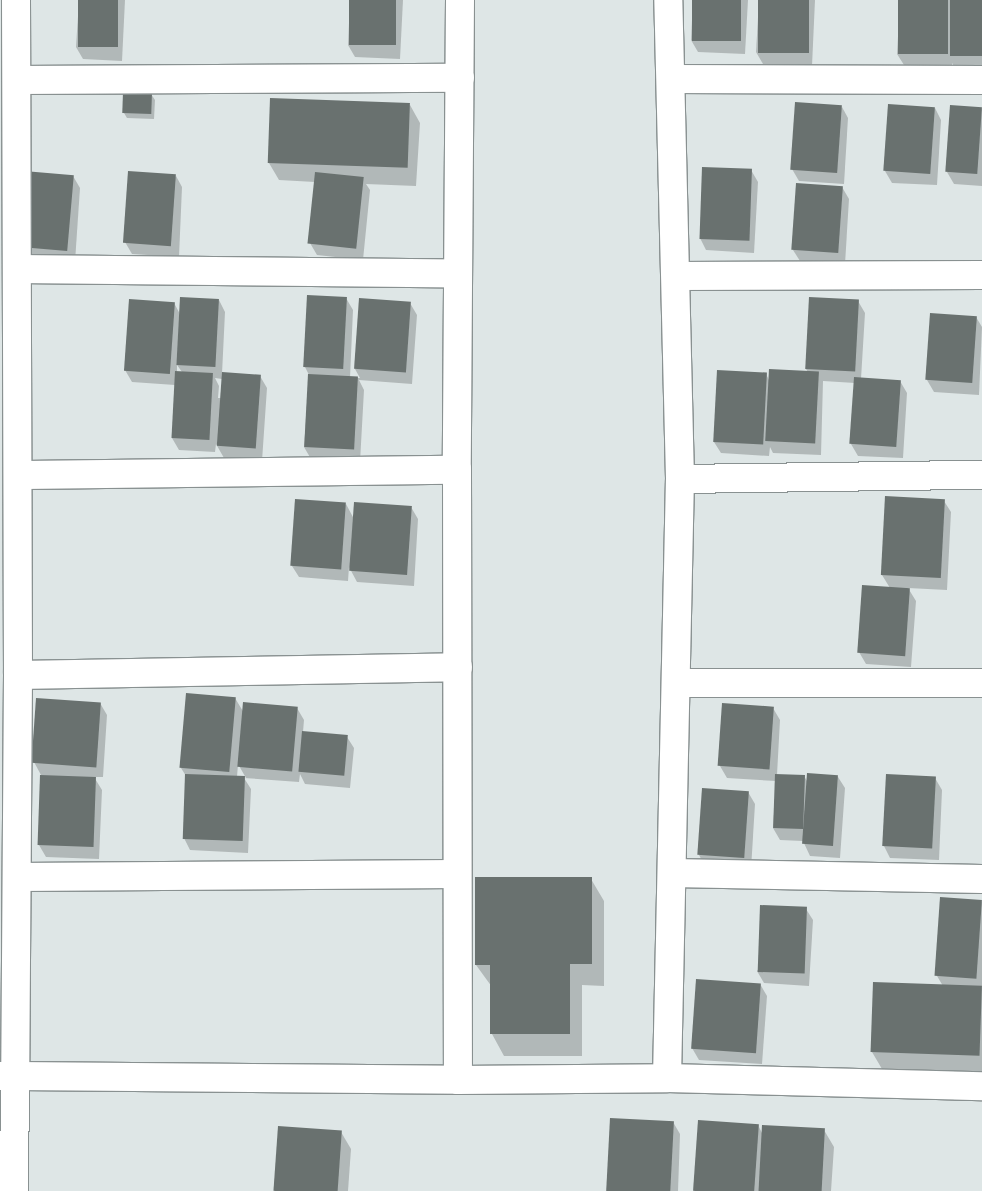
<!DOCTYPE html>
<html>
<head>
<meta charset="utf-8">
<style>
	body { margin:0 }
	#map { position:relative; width:982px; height:1191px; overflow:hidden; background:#dee6e6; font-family:Inter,sans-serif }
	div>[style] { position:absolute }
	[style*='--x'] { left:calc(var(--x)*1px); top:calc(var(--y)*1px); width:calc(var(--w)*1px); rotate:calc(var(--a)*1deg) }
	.shadow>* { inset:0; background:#0003 }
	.building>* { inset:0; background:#69716f; transform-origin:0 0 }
	.roads { filter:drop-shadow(1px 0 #899191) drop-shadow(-1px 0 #899191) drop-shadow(0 1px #899191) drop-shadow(0 -1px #899191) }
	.minor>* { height:28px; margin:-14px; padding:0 14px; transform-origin:14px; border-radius:14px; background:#fff }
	span { translate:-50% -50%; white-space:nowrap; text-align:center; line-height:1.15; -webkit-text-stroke:4.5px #dee6e6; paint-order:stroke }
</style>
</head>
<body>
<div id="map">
	<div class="shadow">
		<i style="clip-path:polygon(79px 0,125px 0,122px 61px,83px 59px,76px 47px)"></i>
		<i style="clip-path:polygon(350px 0,403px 0,400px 59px,355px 57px,348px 45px)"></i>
		<i style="clip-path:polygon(693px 0,748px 0,745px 54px,698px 52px,691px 40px)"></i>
		<i style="clip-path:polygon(759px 0,815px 0,812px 66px,763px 64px,756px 52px)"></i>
		<i style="clip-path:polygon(900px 0,982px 0,982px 68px,955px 68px,952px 63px,952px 68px,904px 65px,897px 54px)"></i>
		<i style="clip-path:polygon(151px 94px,155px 100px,154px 119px,127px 118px,124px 113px)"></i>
		<i style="clip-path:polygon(410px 105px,420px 123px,416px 186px,366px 184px,370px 190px,363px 260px,317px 255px,310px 243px,315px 182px,279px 180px,269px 163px)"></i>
		<i style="clip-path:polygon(842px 107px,848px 118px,844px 184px,799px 181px,792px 169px)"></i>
		<i style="clip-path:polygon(935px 108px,941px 120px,937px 185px,892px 183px,885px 171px)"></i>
		<i style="clip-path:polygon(982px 108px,982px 186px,954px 184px,947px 172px)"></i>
		<i style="clip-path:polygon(751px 170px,758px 182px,754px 253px,706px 250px,700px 238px)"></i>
		<i style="clip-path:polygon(25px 173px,73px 176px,80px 188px,75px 262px,27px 258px)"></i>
		<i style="clip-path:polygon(176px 176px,182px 187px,179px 257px,132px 254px,125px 242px)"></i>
		<i style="clip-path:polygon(842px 187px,849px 199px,845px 264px,800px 261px,793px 250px)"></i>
		<i style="clip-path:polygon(308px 297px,346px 298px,353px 310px,350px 378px,360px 378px,355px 369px,410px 303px,417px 315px,412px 384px,359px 380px,364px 390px,360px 462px,311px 459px,304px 447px,309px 375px,305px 367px)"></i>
		<i style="clip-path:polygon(evenodd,219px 300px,225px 312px,222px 374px,260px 376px,267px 388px,262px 461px,224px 458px,216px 444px,215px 452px,179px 450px,172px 438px,175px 385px,132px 382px,125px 370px,174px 303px,180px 314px,219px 300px,177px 365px,182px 372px,177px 372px,177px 365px,219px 300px,215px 378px,222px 379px,221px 398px,218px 398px,219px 386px,215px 378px)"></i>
		<i style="clip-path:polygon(858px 301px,865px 313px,861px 379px,900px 381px,907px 393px,903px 458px,858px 456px,851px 444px,855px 383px,823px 381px,821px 455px,773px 453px,770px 447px,769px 456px,721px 453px,714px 442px,766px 374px,769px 380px,808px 372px,806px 369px)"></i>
		<i style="clip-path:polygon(931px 315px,976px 317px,982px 327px,979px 395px,934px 392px,927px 380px)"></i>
		<i style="clip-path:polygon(886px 497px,944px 501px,951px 512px,947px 590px,908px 588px,916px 601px,911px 667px,866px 664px,859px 652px,890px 588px,882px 575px)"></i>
		<i style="clip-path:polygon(346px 504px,354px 519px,411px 507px,418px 519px,414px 586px,357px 582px,349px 567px,348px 581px,299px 577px,292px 566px)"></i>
		<i style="clip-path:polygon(evenodd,235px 698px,244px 713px,297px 708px,304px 720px,303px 732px,347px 737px,354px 748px,350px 788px,305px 784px,300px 774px,299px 782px,244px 778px,251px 789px,248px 853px,190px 850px,184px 838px,186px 776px,181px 768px,235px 698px,238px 764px,246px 778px,237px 777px,238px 764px)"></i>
		<i style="clip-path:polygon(100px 703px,107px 715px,103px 777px,94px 777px,102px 790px,99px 859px,46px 857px,39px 845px,41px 775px,34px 762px)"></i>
		<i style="clip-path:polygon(724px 705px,773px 708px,780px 720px,777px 775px,804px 776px,807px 781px,838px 777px,845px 788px,840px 858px,810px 856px,803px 841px,780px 840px,773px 828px,776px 781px,727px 778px,720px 766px)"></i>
		<i style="clip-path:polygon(935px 778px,942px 790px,939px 860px,890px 858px,884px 846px)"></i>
		<i style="clip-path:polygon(748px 792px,755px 804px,751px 869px,705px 866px,699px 855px)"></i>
		<i style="clip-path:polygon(591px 879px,604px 901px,604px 986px,582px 985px,582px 1056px,504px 1056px,492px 1034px,492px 987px,476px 965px)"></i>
		<i style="clip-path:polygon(982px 901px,982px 1072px,882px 1069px,872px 1052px,943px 986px,937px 976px)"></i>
		<i style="clip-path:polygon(806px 909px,813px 920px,809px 986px,764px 983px,757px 971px)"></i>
		<i style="clip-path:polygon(760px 984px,767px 996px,762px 1064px,699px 1060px,692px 1048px)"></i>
		<i style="clip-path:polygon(673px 1122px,680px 1134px,678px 1191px,609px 1191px)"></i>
		<i style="clip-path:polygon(758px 1125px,762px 1133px,824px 1130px,834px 1147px,831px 1191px,694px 1191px)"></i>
		<i style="clip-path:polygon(341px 1132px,351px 1149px,348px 1191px,274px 1191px)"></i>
	</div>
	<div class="building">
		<i style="left:78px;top:0;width:40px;height:47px"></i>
		<i style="left:349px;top:0;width:47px;height:45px"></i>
		<i style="left:692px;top:0;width:49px;height:41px"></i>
		<i style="left:758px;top:0;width:51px;height:53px"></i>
		<i style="left:898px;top:0;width:50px;height:54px"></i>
		<i style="left:950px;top:0;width:32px;height:56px"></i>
		<i style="left:123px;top:92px;width:29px;height:21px;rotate:2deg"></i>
		<i style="left:270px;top:98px;width:140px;height:65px;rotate:2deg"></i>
		<i style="left:795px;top:102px;width:47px;height:68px;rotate:4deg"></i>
		<i style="left:888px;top:104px;width:47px;height:67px;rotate:4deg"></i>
		<i style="left:950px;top:105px;width:32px;height:67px;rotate:4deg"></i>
		<i style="left:702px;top:167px;width:50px;height:72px;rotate:2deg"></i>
		<i style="left:24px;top:171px;width:50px;height:76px;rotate:5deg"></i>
		<i style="left:128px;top:171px;width:48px;height:72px;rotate:4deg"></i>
		<i style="left:315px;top:172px;width:49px;height:72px;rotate:6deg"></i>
		<i style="left:796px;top:183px;width:47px;height:67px;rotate:4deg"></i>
		<i style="left:307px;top:295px;width:40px;height:72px;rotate:3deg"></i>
		<i style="left:180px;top:297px;width:39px;height:68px;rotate:3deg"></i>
		<i style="left:809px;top:297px;width:50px;height:72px;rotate:3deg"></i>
		<i style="left:359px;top:298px;width:52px;height:71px;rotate:4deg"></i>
		<i style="left:129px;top:299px;width:46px;height:72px;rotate:4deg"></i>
		<i style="left:930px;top:313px;width:47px;height:67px;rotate:4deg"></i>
		<i style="left:769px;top:369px;width:50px;height:72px;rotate:3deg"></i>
		<i style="left:717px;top:370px;width:50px;height:72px;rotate:3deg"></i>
		<i style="left:175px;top:371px;width:38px;height:67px;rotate:3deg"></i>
		<i style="left:222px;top:372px;width:39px;height:74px;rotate:4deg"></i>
		<i style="left:308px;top:374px;width:50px;height:73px;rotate:3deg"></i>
		<i style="left:854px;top:377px;width:47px;height:67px;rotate:4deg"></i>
		<i style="left:885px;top:496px;width:60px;height:79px;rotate:3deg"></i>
		<i style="left:295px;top:499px;width:51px;height:67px;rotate:4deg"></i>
		<i style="left:354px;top:502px;width:58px;height:69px;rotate:4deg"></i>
		<i style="left:862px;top:585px;width:48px;height:68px;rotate:4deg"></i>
		<i style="left:186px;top:693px;width:50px;height:75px;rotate:5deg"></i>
		<i style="left:36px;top:698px;width:65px;height:65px;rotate:4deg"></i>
		<i style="left:243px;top:702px;width:55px;height:65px;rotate:5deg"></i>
		<i style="left:722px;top:703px;width:52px;height:63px;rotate:4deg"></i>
		<i style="left:302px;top:731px;width:46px;height:41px;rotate:5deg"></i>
		<i style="left:807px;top:773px;width:31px;height:71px;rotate:4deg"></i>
		<i style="left:185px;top:774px;width:60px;height:65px;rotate:2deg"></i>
		<i style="left:775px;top:774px;width:30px;height:54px;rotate:2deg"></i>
		<i style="left:886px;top:774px;width:50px;height:72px;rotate:3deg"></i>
		<i style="left:40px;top:775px;width:56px;height:70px;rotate:2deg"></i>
		<i style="left:702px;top:788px;width:47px;height:67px;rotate:4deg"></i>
		<i style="clip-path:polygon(475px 877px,592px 877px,592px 964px,570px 964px,570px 1034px,490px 1034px,490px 965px,475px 965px)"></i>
		<i style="left:940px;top:897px;width:42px;height:79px;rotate:4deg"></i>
		<i style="left:760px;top:905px;width:47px;height:67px;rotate:2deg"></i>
		<i style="left:696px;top:979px;width:65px;height:70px;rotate:4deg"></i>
		<i style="left:873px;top:982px;width:109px;height:70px;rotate:2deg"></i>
		<i style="left:610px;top:1118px;width:64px;height:73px;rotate:3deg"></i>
		<i style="left:698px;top:1120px;width:61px;height:71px;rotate:4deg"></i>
		<i style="left:762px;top:1125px;width:63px;height:66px;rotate:3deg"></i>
		<i style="left:278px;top:1126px;width:64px;height:65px;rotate:4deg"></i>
	</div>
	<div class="roads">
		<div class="minor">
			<i style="--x:16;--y:0;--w:675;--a:89.83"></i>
			<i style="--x:18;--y:675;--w:401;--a:90.4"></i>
			<i style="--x:15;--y:1076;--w:443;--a:0.5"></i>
			<i style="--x:460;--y:0;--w:470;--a:90.4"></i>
			<i style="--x:457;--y:470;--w:610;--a:89.91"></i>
			<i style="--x:458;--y:1080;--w:209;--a:-0.5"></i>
			<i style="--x:667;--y:1078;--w:315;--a:1.5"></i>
			<i style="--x:671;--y:79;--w:311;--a:0.2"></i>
			<i style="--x:17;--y:80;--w:443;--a:-0.3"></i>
			<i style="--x:17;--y:269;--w:441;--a:0.6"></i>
			<i style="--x:676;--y:276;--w:306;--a:-0.2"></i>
			<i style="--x:18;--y:475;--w:439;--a:-0.7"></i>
			<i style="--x:680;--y:479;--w:302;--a:-0.8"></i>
			<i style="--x:18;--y:675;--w:440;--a:-1"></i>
			<i style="--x:678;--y:683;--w:304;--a:0"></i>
			<i style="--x:672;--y:873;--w:310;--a:1.1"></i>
			<i style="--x:18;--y:877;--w:438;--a:-0.4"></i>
			<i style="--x:0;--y:1076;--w:15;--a:0"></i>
			<i style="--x:15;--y:1076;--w:115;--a:90.5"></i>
			<i style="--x:667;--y:1078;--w:599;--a:-88.76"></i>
			<i style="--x:680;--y:479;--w:479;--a:-91.4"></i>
		</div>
	</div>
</div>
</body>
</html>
